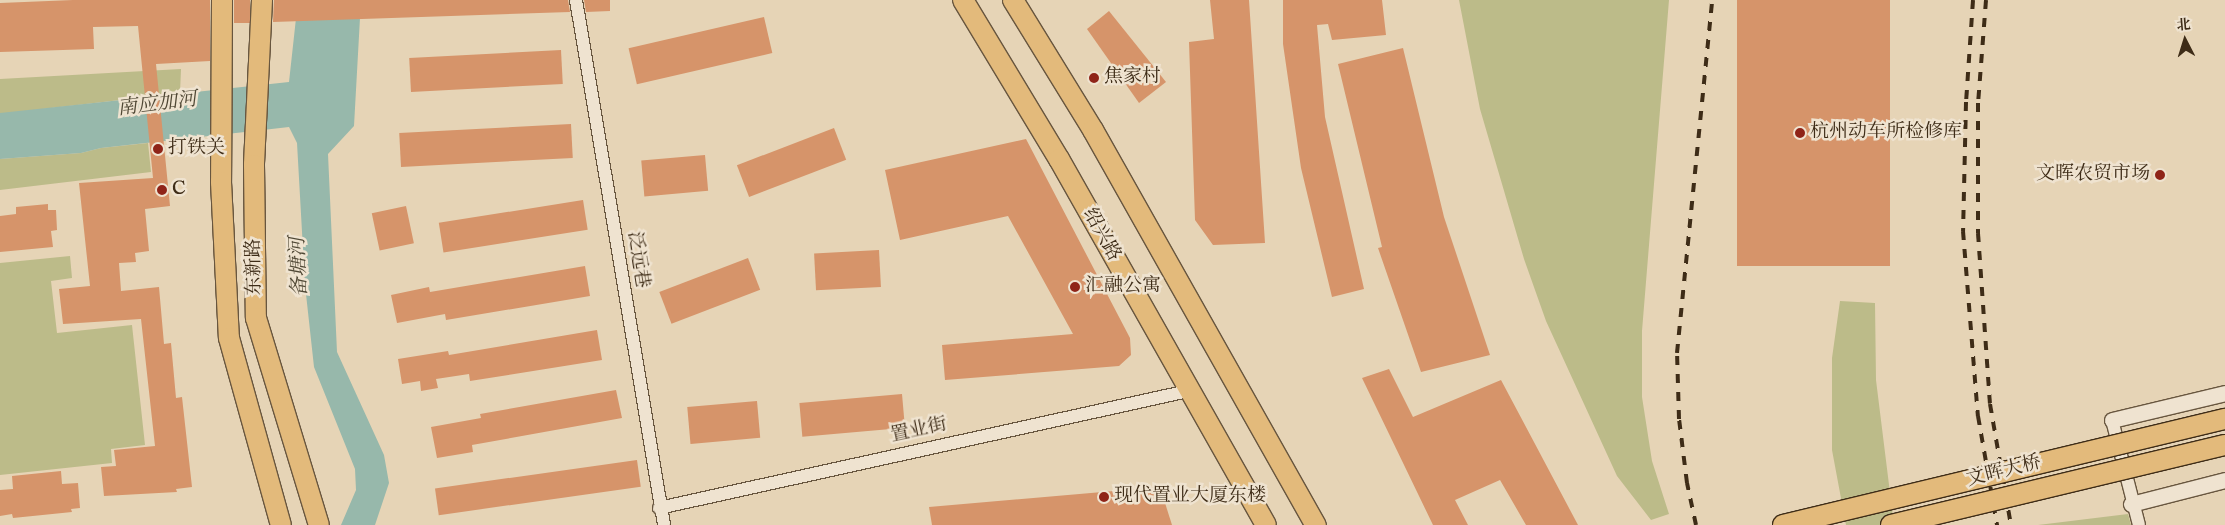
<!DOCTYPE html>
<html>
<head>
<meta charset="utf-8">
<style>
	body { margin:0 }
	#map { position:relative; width:2225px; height:525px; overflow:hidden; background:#e6d4b6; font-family:"IM FELL English","Noto Serif SC",serif }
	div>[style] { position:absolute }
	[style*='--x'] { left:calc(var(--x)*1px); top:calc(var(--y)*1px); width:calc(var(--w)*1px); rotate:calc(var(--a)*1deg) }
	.green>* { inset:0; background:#bcbb89 }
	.water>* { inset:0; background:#97b8ab }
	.building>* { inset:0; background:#d6946a; transform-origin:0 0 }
	.roads { filter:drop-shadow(1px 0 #68563f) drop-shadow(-1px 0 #68563f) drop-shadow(0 1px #68563f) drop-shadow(0 -1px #68563f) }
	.minor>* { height:12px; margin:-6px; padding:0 6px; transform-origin:6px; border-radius:6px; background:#efe3d0 }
	.tertiary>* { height:15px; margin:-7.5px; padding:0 7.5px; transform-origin:7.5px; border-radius:7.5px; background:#efe3d0 }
	.primary>* { height:20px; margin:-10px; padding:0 10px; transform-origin:10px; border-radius:10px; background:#e3ba7b }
	.rail>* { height:4px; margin-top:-2px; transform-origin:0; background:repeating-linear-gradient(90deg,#3e2c17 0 9px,transparent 0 18px) }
	.bridges { filter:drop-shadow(1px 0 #3e2c17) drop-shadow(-1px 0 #3e2c17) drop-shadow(0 1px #3e2c17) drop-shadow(0 -1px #3e2c17) }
	.primary-bridge>* { height:20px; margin:-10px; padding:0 10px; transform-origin:10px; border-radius:10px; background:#e3ba7b }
	.dots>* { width:14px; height:14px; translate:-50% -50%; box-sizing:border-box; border:2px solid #efe3d0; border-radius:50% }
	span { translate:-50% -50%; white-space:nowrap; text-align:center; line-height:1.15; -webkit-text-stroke:5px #efe3d0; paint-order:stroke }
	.poi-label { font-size:19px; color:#3e2c17 }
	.left { translate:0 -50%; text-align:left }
	.right { translate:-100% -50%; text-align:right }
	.street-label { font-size:19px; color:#3e2c17 }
	.water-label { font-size:20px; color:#504835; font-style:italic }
	.north { position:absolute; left:2160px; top:15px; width:50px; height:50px; -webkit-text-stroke:4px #efe3d0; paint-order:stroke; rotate:355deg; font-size:14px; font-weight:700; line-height:20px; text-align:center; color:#3e2c17 }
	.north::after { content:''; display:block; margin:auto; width:18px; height:22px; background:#3e2c17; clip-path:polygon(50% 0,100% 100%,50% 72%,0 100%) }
</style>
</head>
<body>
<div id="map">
	<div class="green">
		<i style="clip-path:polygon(1459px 0,1669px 0,1642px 331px,1642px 397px,1652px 461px,1669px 514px,1651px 520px,1617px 476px,1546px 321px,1524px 259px,1480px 109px)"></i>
		<i style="clip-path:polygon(181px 69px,180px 93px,0 114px,0 79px)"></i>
		<i style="clip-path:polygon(148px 143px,151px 172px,0 190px,0 159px,81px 153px,101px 148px)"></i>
		<i style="clip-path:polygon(70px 256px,72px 278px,51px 281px,57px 333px,132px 325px,145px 445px,111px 449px,112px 463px,0 475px,0 263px)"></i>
		<i style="clip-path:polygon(1840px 301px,1875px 303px,1876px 380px,1894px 525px,1846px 525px,1832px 450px,1832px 358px)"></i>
		<i style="clip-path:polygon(2128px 514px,2131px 525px,2038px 525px)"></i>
	</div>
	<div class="water">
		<i style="clip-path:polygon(298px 0,361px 0,354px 126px,328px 154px,337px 352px,384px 455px,389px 483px,375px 525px,341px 525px,356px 490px,355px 469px,314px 367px,305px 285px,297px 143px,289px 127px,101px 148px,81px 153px,0 159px,0 113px,289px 82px)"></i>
	</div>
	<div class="building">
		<i style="clip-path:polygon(73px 0,210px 0,210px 61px,156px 64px,170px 206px,145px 209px,149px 251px,135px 253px,136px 262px,119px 263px,121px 291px,159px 287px,164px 344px,171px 343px,176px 398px,182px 397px,192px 487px,176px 489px,177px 492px,104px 496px,101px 467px,116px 466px,114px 450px,155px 446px,141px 319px,63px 324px,59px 289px,90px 286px,79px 183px,153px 178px,138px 26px,93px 27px,94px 49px,0 52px,0 3px)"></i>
		<i style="left:234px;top:0;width:16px;height:23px"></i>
		<i style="clip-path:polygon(274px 0,568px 0,570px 12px,273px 22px)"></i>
		<i style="clip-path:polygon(584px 0,610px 0,610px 11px,586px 12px)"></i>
		<i style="clip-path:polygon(1210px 0,1249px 0,1265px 243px,1213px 245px,1195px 220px,1189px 42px,1214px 39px)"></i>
		<i style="clip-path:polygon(1283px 0,1382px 0,1386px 35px,1332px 40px,1328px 24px,1317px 25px,1325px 117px,1364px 289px,1332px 297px,1301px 168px,1283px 44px)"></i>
		<i style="left:1737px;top:0;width:153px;height:266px"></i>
		<i style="clip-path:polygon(1109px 11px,1166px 82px,1139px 103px,1087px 29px)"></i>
		<i style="left:764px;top:17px;width:37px;height:139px;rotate:77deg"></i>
		<i style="clip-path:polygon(1403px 48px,1444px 217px,1490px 355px,1421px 372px,1378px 248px,1382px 247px,1338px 64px)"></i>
		<i style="left:561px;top:50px;width:34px;height:152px;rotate:87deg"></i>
		<i style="left:571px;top:124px;width:34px;height:172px;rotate:87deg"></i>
		<i style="left:834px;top:128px;width:34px;height:104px;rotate:69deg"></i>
		<i style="clip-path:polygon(1026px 139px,1130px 338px,1131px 355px,1119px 366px,945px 380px,942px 345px,1073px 334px,1008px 216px,900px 240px,885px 170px)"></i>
		<i style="left:705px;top:155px;width:36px;height:64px;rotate:85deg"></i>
		<i style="left:583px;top:200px;width:30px;height:146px;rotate:81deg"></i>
		<i style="clip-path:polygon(48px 204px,48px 210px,56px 210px,57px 230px,51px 231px,53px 247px,0 252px,0 216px,16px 214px,16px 207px)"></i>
		<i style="left:406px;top:206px;width:38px;height:35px;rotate:78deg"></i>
		<i style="left:879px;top:250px;width:37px;height:65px;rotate:87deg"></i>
		<i style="left:748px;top:258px;width:34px;height:95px;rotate:69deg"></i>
		<i style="clip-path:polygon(585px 266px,590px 296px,446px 320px,445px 314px,397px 323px,391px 295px,429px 287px,430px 292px)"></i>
		<i style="clip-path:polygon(597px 330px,602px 360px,470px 381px,469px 374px,436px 379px,438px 388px,421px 391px,420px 381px,402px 384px,398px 359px,448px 351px,449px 355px)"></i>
		<i style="clip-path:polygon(1389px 369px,1413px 417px,1501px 380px,1578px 525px,1526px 525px,1500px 480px,1455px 500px,1468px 525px,1433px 525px,1362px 378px)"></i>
		<i style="clip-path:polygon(616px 390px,622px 418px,472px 445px,473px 452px,437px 458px,431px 427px,481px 418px,480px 414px)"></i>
		<i style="left:902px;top:394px;width:34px;height:103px;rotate:85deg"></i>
		<i style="left:757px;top:401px;width:37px;height:70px;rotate:85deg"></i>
		<i style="left:637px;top:460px;width:27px;height:204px;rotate:82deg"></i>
		<i style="clip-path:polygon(61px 471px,62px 484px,78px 483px,80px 508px,71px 509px,72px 512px,13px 518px,12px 514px,0 516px,0 490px,13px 489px,12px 476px)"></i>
		<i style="clip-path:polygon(1160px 487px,1172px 525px,932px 525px,929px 507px)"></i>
	</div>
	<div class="roads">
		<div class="minor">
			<i style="--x:576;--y:0;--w:532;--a:80.48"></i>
			<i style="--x:2112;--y:420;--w:108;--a:75.6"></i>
			<i style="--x:659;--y:508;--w:542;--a:-12.47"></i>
		</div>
		<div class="tertiary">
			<i style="--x:2112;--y:420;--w:116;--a:-13.4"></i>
			<i style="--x:2131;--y:504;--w:97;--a:-14.3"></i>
		</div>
		<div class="primary">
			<i style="--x:222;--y:0;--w:182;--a:90.3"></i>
			<i style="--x:221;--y:182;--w:156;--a:87.1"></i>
			<i style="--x:229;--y:338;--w:194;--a:74.5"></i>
			<i style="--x:262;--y:0;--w:165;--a:92.8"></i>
			<i style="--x:254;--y:165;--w:153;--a:89.3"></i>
			<i style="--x:256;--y:318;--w:216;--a:73.1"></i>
			<i style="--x:963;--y:0;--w:186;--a:58.9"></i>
			<i style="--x:1059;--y:159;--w:420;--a:60.5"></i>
			<i style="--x:1013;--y:0;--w:153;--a:58.4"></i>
			<i style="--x:1093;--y:130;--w:454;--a:60.6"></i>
		</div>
	</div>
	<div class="rail">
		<i style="--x:1973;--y:0;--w:102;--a:93.9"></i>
		<i style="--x:1966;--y:102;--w:129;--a:91.3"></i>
		<i style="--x:1963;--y:231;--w:186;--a:85.4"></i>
		<i style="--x:1978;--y:416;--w:111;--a:80.1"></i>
		<i style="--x:1986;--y:0;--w:103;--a:94.4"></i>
		<i style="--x:1978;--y:103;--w:130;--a:90"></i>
		<i style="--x:1978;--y:233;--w:171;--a:86"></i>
		<i style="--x:1990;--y:404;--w:123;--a:80.2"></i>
		<i style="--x:1696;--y:525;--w:43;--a:-102.1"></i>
		<i style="--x:1687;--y:483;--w:64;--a:-97.1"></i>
		<i style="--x:1679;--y:419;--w:66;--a:-91.7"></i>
		<i style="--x:1677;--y:353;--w:355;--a:-84.3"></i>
	</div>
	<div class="bridges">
		<div class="primary-bridge">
			<i style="--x:1783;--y:525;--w:455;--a:-13.5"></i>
			<i style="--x:1891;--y:525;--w:343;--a:-13.5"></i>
		</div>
	</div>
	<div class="dots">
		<i style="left:1094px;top:78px;background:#8f2418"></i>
		<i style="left:1800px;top:133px;background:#8f2418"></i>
		<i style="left:158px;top:149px;background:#8f2418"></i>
		<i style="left:2160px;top:175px;background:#8f2418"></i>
		<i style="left:162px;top:190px;background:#8f2418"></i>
		<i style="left:1075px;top:287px;background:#8f2418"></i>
		<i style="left:1104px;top:497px;background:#8f2418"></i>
	</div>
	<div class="poi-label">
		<span class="left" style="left:1104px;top:78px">焦家村</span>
		<span class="left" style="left:1810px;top:133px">杭州动车所检修库</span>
		<span class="left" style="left:168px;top:149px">打铁关</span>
		<span class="right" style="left:2150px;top:175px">文晖农贸市场</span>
		<span class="left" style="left:172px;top:190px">C</span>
		<span class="left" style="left:1085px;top:287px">汇融公寓</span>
		<span class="left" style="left:1114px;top:497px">现代置业大厦东楼</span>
	</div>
	<div class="street-label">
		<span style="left:1101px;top:235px;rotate:61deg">绍兴路</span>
		<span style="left:637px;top:260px;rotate:81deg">泛远巷</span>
		<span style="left:255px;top:267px;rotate:-91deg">东新路</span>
		<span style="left:919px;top:431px;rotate:-12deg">置业街</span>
		<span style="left:2004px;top:472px;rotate:-14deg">文晖大桥</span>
	</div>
	<div class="water-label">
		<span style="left:157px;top:104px;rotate:-7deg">南应加河</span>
		<span style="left:299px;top:267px;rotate:-93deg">备塘河</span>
	</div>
	<div class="north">北</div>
</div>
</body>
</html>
